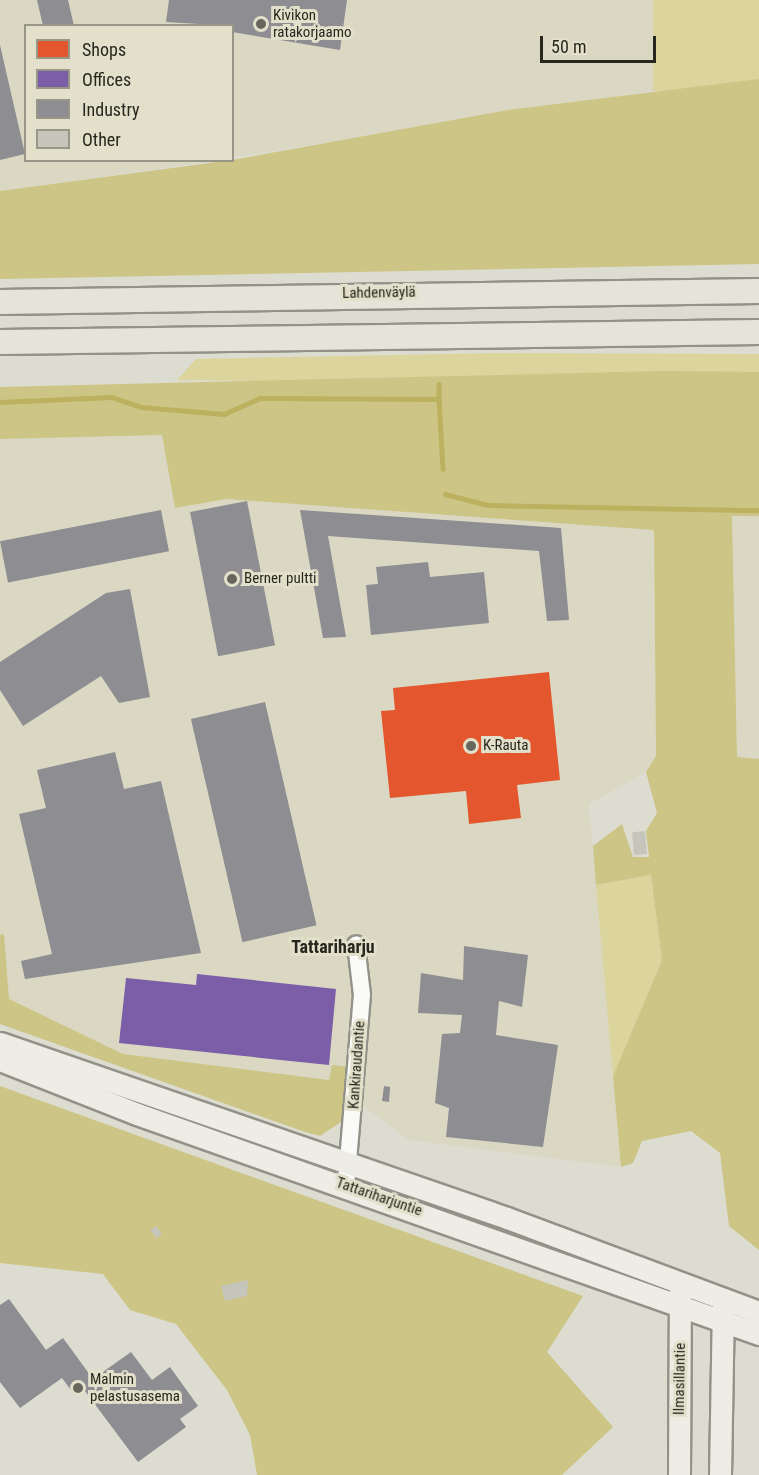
<!DOCTYPE html>
<html>
<head>
<meta charset="utf-8">
<style>
	body { margin:0 }
	#map { position:relative; width:759px; height:1475px; overflow:hidden; background:#dcdcd0; font-family:"Roboto Condensed",sans-serif }
	div>[style] { position:absolute }
	[style*='--x'] { left:calc(var(--x)*1px); top:calc(var(--y)*1px); width:calc(var(--w)*1px); rotate:calc(var(--a)*1deg) }
	.built>* { inset:0; background:#dad8c3 }
	.green>* { inset:0; background:#dbd49d; transform-origin:0 0 }
	.forest>* { inset:0; background:#cdc585 }
	.shops>* { inset:0; background:#e4572e }
	.offices>* { inset:0; background:#7b5ea7 }
	.industry>* { inset:0; background:#8d8d92; transform-origin:0 0 }
	.stream>* { height:4.5px; margin:-2.25px; padding:0 2.25px; transform-origin:2.25px; border-radius:2.25px; background:#bbb15f }
	.building>* { inset:0; background:#c6c5bc; transform-origin:0 0 }
	.roads { filter:drop-shadow(2px 0 #929289) drop-shadow(-2px 0 #929289) drop-shadow(0 2px #929289) drop-shadow(0 -2px #929289) }
	.minor>* { height:16px; margin:-8px; padding:0 8px; transform-origin:8px; border-radius:8px; background:#fafaf8 }
	.major>* { height:21px; margin:-10.5px; padding:0 10.5px; transform-origin:10.5px; border-radius:10.5px; background:#edede6 }
	.highway>* { height:24px; margin:-12px; padding:0 12px; transform-origin:12px; border-radius:12px; background:#e4e4d8 }
	.dots>* { width:16px; height:16px; translate:-50% -50%; box-sizing:border-box; border:3px solid #e2e0ca; border-radius:50% }
	span { translate:-50% -50%; white-space:nowrap; text-align:center; line-height:1.15; -webkit-text-stroke:6px #e2e0ca; paint-order:stroke }
	.poi-label { font-size:15px; color:#28271f }
	.left { translate:0 -50%; text-align:left }
	.street-label { font-size:15px; color:#28271f }
	.quarter-label { font-size:18px; color:#28271f; font-weight:700 }
	.legend { position:absolute; left:24px; top:24px; width:210px; height:138px; box-sizing:border-box; background:#e2e0ca; border:2px solid #989686; margin:0; padding:8px 10px; list-style:none; font-size:18px; color:#28271f }
	.legend li { display:flex; align-items:center; gap:12px; height:30px }
	.legend b { width:30px; border:2px solid #989686 }
	.scale { position:absolute; left:540px; top:36px; width:116px; height:27px; box-sizing:border-box; border:3px solid #28271f; border-top:0; padding-left:8px; font-size:18px; line-height:21px; white-space:nowrap; color:#28271f; -webkit-text-stroke:4px #e2e0ca; paint-order:stroke }
</style>
</head>
<body>
<div id="map">
	<div class="built">
		<i style="clip-path:polygon(0 0,653px 0,653px 91px,233px 157px,232px 26px,26px 26px,26px 160px,214px 161px,0 191px)"></i>
		<i style="clip-path:polygon(162px 435px,176px 508px,226px 499px,654px 530px,656px 756px,646px 772px,589px 804px,621px 1167px,409px 1140px,329px 1080px,123px 1054px,8px 999px,4px 935px,0 935px,0 439px)"></i>
		<i style="clip-path:polygon(732px 515px,759px 516px,759px 759px,737px 757px)"></i>
	</div>
	<div class="green">
		<i style="left:653px;top:0;width:106px;height:91px"></i>
		<i style="clip-path:polygon(497px 353px,759px 354px,759px 372px,334px 382px,177px 380px,196px 359px)"></i>
		<i style="clip-path:polygon(651px 875px,662px 960px,613px 1076px,596px 885px)"></i>
	</div>
	<div class="forest">
		<i style="clip-path:polygon(759px 79px,759px 264px,0 279px,0 191px,232px 160px,508px 110px)"></i>
		<i style="clip-path:polygon(660px 371px,759px 372px,759px 516px,732px 516px,737px 757px,759px 759px,759px 1250px,729px 1226px,720px 1153px,691px 1131px,642px 1141px,633px 1163px,621px 1167px,613px 1076px,662px 960px,651px 875px,596px 885px,593px 846px,622px 824px,633px 857px,649px 857px,646px 831px,657px 813px,646px 772px,656px 756px,654px 530px,226px 499px,175px 508px,162px 435px,0 439px,0 387px)"></i>
		<i style="clip-path:polygon(4px 934px,9px 999px,123px 1054px,329px 1080px,332px 1065px,349px 1067px,344px 1120px,320px 1136px,305px 1132px,0 1024px,0 935px)"></i>
		<i style="clip-path:polygon(0 1086px,583px 1296px,547px 1352px,613px 1427px,562px 1475px,257px 1475px,250px 1435px,227px 1390px,176px 1324px,130px 1310px,103px 1274px,0 1263px)"></i>
	</div>
	<div class="shops">
		<i style="clip-path:polygon(549px 672px,560px 780px,517px 785px,521px 818px,469px 824px,466px 791px,390px 798px,381px 711px,395px 710px,393px 688px)"></i>
	</div>
	<div class="offices">
		<i style="clip-path:polygon(197px 974px,336px 989px,329px 1065px,119px 1043px,126px 978px,196px 985px)"></i>
	</div>
	<div class="industry">
		<i style="clip-path:polygon(37px 0,68px 0,74px 26px,43px 26px)"></i>
		<i style="clip-path:polygon(169px 0,347px 0,340px 50px,232px 32px,232px 26px,166px 22px)"></i>
		<i style="clip-path:polygon(0 45px,25px 154px,0 160px)"></i>
		<i style="left:247px;top:501px;width:147px;height:58px;rotate:79deg"></i>
		<i style="left:161px;top:510px;width:42px;height:164px;rotate:79deg"></i>
		<i style="clip-path:polygon(300px 510px,561px 528px,569px 620px,547px 621px,539px 551px,328px 536px,346px 637px,323px 638px)"></i>
		<i style="clip-path:polygon(428px 562px,430px 577px,484px 572px,489px 623px,371px 635px,366px 585px,378px 584px,376px 567px)"></i>
		<i style="clip-path:polygon(130px 589px,150px 697px,119px 703px,101px 676px,23px 726px,0 690px,0 662px,106px 593px)"></i>
		<i style="left:265px;top:702px;width:229px;height:76px;rotate:77deg"></i>
		<i style="clip-path:polygon(115px 752px,124px 789px,161px 781px,201px 953px,25px 979px,21px 961px,52px 954px,19px 814px,46px 808px,37px 770px)"></i>
		<i style="clip-path:polygon(464px 946px,528px 955px,522px 1007px,499px 1001px,496px 1035px,558px 1045px,543px 1147px,446px 1137px,449px 1108px,435px 1103px,442px 1034px,460px 1033px,462px 1015px,418px 1013px,421px 973px,463px 980px)"></i>
		<i style="clip-path:polygon(384px 1086px,390px 1087px,389px 1102px,382px 1101px)"></i>
		<i style="clip-path:polygon(9px 1299px,46px 1350px,63px 1338px,93px 1379px,131px 1352px,152px 1380px,170px 1367px,198px 1406px,180px 1419px,186px 1427px,138px 1462px,82px 1387px,73px 1393px,62px 1378px,20px 1408px,0 1382px,0 1305px)"></i>
	</div>
	<div class="stream">
		<i style="--x:439;--y:384;--w:15;--a:90"></i>
		<i style="--x:0;--y:402;--w:111;--a:-2.6"></i>
		<i style="--x:111;--y:397;--w:32;--a:18"></i>
		<i style="--x:141;--y:407;--w:83;--a:4.8"></i>
		<i style="--x:224;--y:414;--w:39;--a:-24"></i>
		<i style="--x:260;--y:398;--w:179;--a:0.3"></i>
		<i style="--x:439;--y:399;--w:70;--a:86.7"></i>
		<i style="--x:445;--y:494;--w:44;--a:14.3"></i>
		<i style="--x:488;--y:505;--w:271;--a:1.1"></i>
	</div>
	<div class="building">
		<i style="left:645px;top:831px;width:23px;height:13px;rotate:85deg"></i>
		<i style="left:156px;top:1226px;width:10px;height:7px;rotate:53deg"></i>
		<i style="clip-path:polygon(248px 1280px,247px 1296px,225px 1301px,221px 1286px)"></i>
	</div>
	<div class="roads">
		<div class="minor">
			<i style="--x:346;--y:1185;--w:191;--a:-85.2"></i>
			<i style="--x:362;--y:995;--w:51;--a:-96.7"></i>
		</div>
		<div class="major">
			<i style="--x:0;--y:1043;--w:536;--a:19.04"></i>
			<i style="--x:507;--y:1218;--w:269;--a:20.5"></i>
			<i style="--x:0;--y:1060;--w:147;--a:21.5"></i>
			<i style="--x:137;--y:1114;--w:660;--a:19.48"></i>
			<i style="--x:679;--y:1475;--w:183;--a:-89.7"></i>
			<i style="--x:720;--y:1475;--w:167;--a:-89"></i>
		</div>
		<div class="highway">
			<i style="--x:0;--y:302;--w:759;--a:-0.83"></i>
			<i style="--x:0;--y:342;--w:759;--a:-0.75"></i>
		</div>
	</div>
	<div class="dots">
		<i style="left:261px;top:24px;background:#67665d"></i>
		<i style="left:232px;top:579px;background:#67665d"></i>
		<i style="left:471px;top:746px;background:#67665d"></i>
		<i style="left:78px;top:1388px;background:#67665d"></i>
	</div>
	<div class="poi-label">
		<span class="left" style="left:273px;top:24px">Kivikon<br>ratakorjaamo</span>
		<span class="left" style="left:244px;top:579px">Berner pultti</span>
		<span class="left" style="left:483px;top:746px">K-Rauta</span>
		<span class="left" style="left:90px;top:1388px">Malmin<br>pelastusasema</span>
	</div>
	<div class="street-label">
		<span style="left:379px;top:293px;rotate:-1deg">Lahdenväylä</span>
		<span style="left:357px;top:1065px;rotate:-86deg">Kankiraudantie</span>
		<span style="left:379px;top:1197px;rotate:19deg">Tattariharjuntie</span>
		<span style="left:680px;top:1379px;rotate:-89deg">Ilmasillantie</span>
	</div>
	<div class="quarter-label">
		<span style="left:333px;top:947px">Tattariharju</span>
	</div>
	<ul class="legend">
	<li><b style="height:16px;background:#e4572e"></b>Shops</li>
	<li><b style="height:16px;background:#7b5ea7"></b>Offices</li>
	<li><b style="height:16px;background:#8d8d92"></b>Industry</li>
	<li><b style="height:16px;background:#c6c5bc"></b>Other</li>
	</ul>
	<div class="scale">50 m</div>
</div>
</body>
</html>
